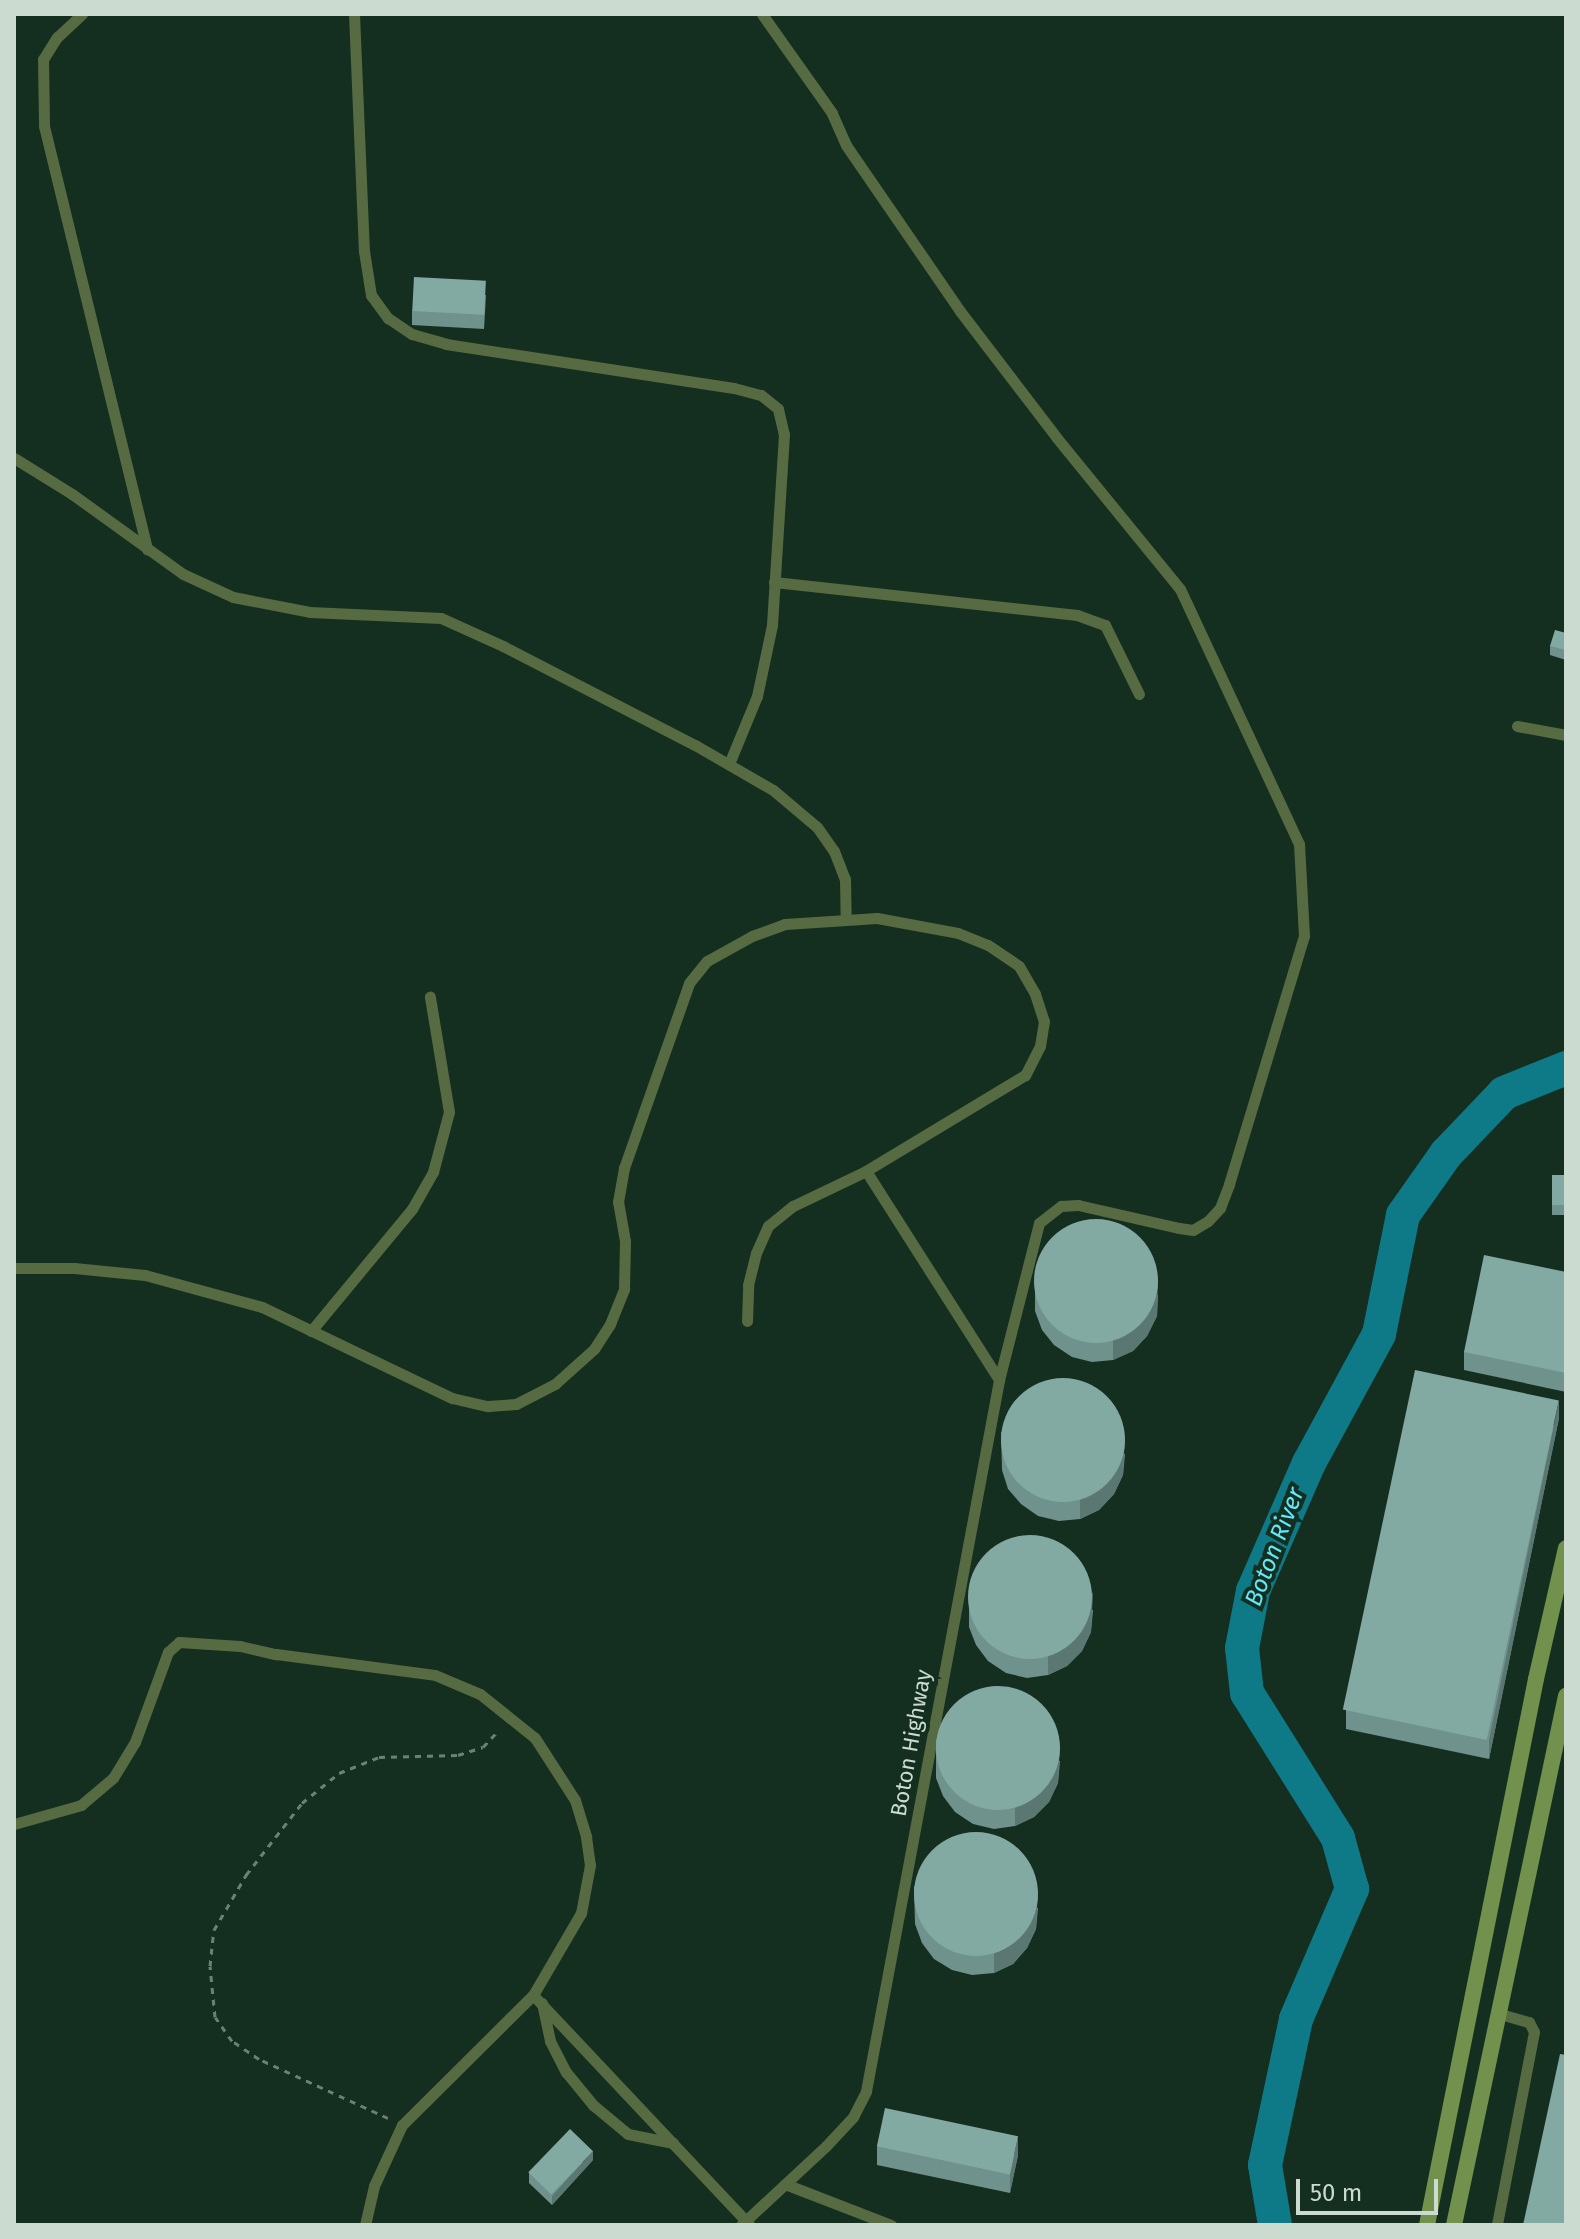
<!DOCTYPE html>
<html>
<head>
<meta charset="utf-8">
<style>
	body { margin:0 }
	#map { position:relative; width:1580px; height:2239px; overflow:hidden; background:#142f1f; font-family:"Fira Sans",sans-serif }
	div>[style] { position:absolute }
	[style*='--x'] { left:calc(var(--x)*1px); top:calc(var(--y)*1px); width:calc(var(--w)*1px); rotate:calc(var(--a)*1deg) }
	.river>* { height:34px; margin:-17px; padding:0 17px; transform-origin:17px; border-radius:17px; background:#0f7a87 }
	.path>* { height:3px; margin-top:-1.5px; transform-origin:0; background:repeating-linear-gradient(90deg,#6b8174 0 6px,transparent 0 12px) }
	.lane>* { height:11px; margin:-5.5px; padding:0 5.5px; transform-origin:5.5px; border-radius:5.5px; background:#576b42 }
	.secondary>* { height:16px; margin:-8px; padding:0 8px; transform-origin:8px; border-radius:8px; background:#71914d }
	.wall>* { inset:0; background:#70928c; transform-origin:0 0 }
	.shaded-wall>* { inset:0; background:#5b7772 }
	.building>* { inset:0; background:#82aaa3; transform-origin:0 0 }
	.round { border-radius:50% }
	span { translate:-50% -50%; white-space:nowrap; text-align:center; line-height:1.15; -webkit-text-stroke:8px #142f1f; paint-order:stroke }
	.street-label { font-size:22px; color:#cbdbd0 }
	.water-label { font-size:24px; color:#62e7fc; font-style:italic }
	.frame { position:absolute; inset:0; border:16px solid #cbdbd0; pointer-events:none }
	.scale { position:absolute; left:1296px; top:2179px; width:142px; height:36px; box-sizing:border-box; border:4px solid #cbdbd0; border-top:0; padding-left:10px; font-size:24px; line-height:28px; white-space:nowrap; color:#cbdbd0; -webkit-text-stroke:6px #142f1f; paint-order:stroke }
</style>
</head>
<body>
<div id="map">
	<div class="river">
		<i style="--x:1275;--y:2225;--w:61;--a:-99.5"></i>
		<i style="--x:1265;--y:2165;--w:149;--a:-78"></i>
		<i style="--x:1296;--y:2019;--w:142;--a:-66.7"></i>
		<i style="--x:1352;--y:1889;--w:53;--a:-105.4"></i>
		<i style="--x:1338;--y:1838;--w:171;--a:-122.1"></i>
		<i style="--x:1247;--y:1693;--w:45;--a:-96.3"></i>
		<i style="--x:1242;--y:1648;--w:58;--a:-79.1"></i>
		<i style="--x:1253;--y:1591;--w:140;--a:-66.4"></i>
		<i style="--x:1309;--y:1463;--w:147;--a:-61.5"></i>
		<i style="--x:1379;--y:1334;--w:121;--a:-78.6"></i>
		<i style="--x:1403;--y:1215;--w:75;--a:-54.8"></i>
		<i style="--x:1446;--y:1154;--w:84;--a:-46.4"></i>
		<i style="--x:1504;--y:1093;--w:67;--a:-22"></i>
	</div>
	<div class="path">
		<i style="--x:388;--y:2118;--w:142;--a:-155.4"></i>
		<i style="--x:259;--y:2059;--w:32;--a:-146"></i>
		<i style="--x:232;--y:2041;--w:29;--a:-125"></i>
		<i style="--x:215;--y:2017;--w:51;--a:-95.6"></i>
		<i style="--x:210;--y:1966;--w:36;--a:-84"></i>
		<i style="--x:214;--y:1930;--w:64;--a:-59.8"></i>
		<i style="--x:246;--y:1875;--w:91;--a:-52.1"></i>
		<i style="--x:302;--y:1803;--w:48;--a:-39"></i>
		<i style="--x:339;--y:1773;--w:43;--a:-21.8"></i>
		<i style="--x:379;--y:1757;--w:79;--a:-1.5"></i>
		<i style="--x:458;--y:1755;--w:26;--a:-18"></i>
		<i style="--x:483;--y:1747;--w:23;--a:-47"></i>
	</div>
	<div class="lane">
		<i style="--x:82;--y:14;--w:34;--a:137"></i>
		<i style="--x:57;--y:37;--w:26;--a:122"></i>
		<i style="--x:43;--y:59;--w:67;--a:89.1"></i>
		<i style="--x:44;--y:126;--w:436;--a:76.3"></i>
		<i style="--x:354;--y:14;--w:237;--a:87.6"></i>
		<i style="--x:364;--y:251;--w:45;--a:81"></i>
		<i style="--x:371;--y:295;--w:29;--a:54"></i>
		<i style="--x:388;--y:318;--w:29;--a:34"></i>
		<i style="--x:412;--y:334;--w:35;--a:16"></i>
		<i style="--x:446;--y:344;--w:291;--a:8.7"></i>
		<i style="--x:734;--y:388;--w:28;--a:15"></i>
		<i style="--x:761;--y:395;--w:22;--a:39"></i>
		<i style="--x:778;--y:409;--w:26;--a:77"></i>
		<i style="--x:784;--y:434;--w:191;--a:93.6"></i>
		<i style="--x:772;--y:625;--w:73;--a:101.9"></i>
		<i style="--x:757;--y:696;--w:74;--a:112.4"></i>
		<i style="--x:14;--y:458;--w:68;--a:31.8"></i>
		<i style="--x:72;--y:494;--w:137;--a:35.8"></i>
		<i style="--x:183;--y:574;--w:55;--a:24.7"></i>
		<i style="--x:233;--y:597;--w:78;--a:11"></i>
		<i style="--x:310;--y:612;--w:131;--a:2.6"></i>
		<i style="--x:441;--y:618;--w:68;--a:24.3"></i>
		<i style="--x:503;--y:646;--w:216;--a:27.3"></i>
		<i style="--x:695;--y:745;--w:90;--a:30"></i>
		<i style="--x:773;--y:790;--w:57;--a:40.1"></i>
		<i style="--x:817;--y:827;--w:29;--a:55"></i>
		<i style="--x:834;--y:851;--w:30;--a:69"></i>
		<i style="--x:845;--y:879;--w:39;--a:89"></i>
		<i style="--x:774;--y:582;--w:305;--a:6.2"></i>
		<i style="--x:1077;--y:615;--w:30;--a:20"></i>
		<i style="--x:1105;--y:625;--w:77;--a:63.8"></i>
		<i style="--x:1517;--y:726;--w:50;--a:10.4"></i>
		<i style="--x:14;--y:1268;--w:60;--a:0"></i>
		<i style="--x:74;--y:1268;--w:71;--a:5.6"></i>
		<i style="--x:145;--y:1275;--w:121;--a:15.3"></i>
		<i style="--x:262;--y:1307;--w:211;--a:25.6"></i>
		<i style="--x:452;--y:1398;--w:37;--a:13"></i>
		<i style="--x:488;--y:1406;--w:28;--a:-4"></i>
		<i style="--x:516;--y:1404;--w:44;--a:-27.1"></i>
		<i style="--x:555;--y:1384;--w:52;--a:-41.9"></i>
		<i style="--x:594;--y:1349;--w:30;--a:-57"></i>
		<i style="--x:610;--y:1324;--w:38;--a:-68"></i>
		<i style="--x:624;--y:1289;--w:48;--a:-88.8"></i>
		<i style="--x:625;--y:1241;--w:40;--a:-100"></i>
		<i style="--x:618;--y:1202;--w:35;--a:-80"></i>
		<i style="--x:624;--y:1168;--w:196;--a:-70.6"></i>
		<i style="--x:689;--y:983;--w:28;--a:-51"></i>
		<i style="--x:707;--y:961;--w:51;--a:-29.1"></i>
		<i style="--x:752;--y:936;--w:35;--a:-20"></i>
		<i style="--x:785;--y:924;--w:92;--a:-3.7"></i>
		<i style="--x:877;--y:918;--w:82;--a:10.5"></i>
		<i style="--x:958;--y:933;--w:32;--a:22"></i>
		<i style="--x:988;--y:945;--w:37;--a:34"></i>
		<i style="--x:1019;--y:966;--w:32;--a:60"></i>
		<i style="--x:1035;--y:994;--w:28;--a:72"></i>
		<i style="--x:1044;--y:1021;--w:25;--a:99"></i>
		<i style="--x:1040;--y:1046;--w:33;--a:117"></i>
		<i style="--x:1025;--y:1075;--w:186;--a:148.9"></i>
		<i style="--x:866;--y:1171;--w:248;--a:57.5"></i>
		<i style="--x:747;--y:1321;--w:36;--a:-88"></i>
		<i style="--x:748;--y:1285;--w:33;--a:-76"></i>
		<i style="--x:756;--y:1253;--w:30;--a:-66"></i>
		<i style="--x:768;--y:1226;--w:32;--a:-39"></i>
		<i style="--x:793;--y:1206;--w:81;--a:-25.6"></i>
		<i style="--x:311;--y:1331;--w:158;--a:-50.4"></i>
		<i style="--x:412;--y:1209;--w:43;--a:-60.4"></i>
		<i style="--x:433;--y:1172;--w:62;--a:-75.1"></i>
		<i style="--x:449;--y:1112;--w:117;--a:-99.4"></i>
		<i style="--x:14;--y:1824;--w:70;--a:-15.8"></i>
		<i style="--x:81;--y:1805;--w:42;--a:-40.2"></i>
		<i style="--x:113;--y:1778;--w:42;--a:-58.6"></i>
		<i style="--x:135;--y:1742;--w:96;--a:-69.9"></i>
		<i style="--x:168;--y:1652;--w:15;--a:-42"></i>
		<i style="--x:179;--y:1642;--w:61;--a:3.8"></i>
		<i style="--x:240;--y:1646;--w:37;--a:13"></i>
		<i style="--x:276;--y:1654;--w:160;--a:7.5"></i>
		<i style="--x:435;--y:1675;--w:49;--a:22.9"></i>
		<i style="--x:480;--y:1694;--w:70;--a:38.7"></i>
		<i style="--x:535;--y:1738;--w:74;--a:57.2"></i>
		<i style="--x:575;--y:1800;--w:39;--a:73"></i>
		<i style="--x:586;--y:1837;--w:28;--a:82"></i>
		<i style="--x:590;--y:1865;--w:49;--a:100.6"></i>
		<i style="--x:581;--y:1913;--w:95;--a:120.3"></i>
		<i style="--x:533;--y:1995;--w:185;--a:135.2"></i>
		<i style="--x:402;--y:2125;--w:67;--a:114.7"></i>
		<i style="--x:374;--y:2186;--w:40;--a:103"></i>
		<i style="--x:533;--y:1995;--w:315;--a:46.7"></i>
		<i style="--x:542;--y:2003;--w:39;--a:78"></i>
		<i style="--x:550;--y:2041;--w:35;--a:63"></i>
		<i style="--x:566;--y:2072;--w:43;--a:50.7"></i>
		<i style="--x:593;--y:2105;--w:45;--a:39.6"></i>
		<i style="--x:628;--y:2134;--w:46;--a:11.3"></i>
		<i style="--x:1497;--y:2013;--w:33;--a:16"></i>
		<i style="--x:1529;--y:2022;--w:11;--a:63"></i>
		<i style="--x:1534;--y:2032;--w:197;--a:100.9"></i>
		<i style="--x:785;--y:2184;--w:114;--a:21.1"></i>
		<i style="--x:741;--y:2225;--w:116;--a:-42.9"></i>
		<i style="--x:826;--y:2146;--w:40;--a:-47"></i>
		<i style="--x:853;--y:2117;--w:29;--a:-63"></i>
		<i style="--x:866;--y:2091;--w:723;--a:-79.4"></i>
		<i style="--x:999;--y:1380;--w:162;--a:-75.7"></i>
		<i style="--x:1039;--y:1223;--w:28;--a:-38"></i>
		<i style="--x:1061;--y:1206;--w:17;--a:-3"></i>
		<i style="--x:1078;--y:1205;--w:104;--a:12.8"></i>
		<i style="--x:1179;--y:1228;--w:14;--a:8"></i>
		<i style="--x:1193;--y:1230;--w:17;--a:-31"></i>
		<i style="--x:1208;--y:1221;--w:18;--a:-47"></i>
		<i style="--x:1220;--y:1208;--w:26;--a:-69"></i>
		<i style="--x:1229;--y:1184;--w:259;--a:-73.2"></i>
		<i style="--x:1304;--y:936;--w:92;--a:-93.1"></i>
		<i style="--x:1299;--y:844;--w:281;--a:-115"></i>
		<i style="--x:1180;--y:589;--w:195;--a:-129.2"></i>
		<i style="--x:1057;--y:438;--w:160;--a:-127.4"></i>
		<i style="--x:960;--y:311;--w:201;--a:-124.5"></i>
		<i style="--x:846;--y:145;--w:35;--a:-114"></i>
		<i style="--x:832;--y:113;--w:121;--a:-125.3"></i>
	</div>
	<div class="secondary">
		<i style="--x:1427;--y:2225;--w:557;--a:-78.71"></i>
		<i style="--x:1536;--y:1679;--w:134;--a:-77.1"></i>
		<i style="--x:1454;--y:2225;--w:541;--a:-78.05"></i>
	</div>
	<div class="wall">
		<i style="clip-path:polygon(486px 295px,484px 329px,412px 325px,412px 311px)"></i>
		<i style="clip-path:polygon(1566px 633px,1566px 660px,1550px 655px,1550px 646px)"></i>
		<i style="left:1552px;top:1175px;width:14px;height:40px"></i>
		<i style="clip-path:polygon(1566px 1272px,1566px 1392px,1464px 1370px,1464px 1352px)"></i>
		<i style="clip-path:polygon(1035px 1273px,1158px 1295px,1157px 1316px,1147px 1336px,1133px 1351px,1113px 1360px,1092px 1362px,1072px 1357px,1054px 1345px,1042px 1330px,1035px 1311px)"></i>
		<i style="clip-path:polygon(1559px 1418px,1489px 1759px,1346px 1729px,1346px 1710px)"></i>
		<i style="clip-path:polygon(1001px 1432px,1125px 1454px,1123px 1475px,1114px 1494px,1099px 1510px,1080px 1519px,1059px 1521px,1038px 1516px,1021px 1504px,1008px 1489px,1002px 1470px)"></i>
		<i style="clip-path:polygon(969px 1588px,1093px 1610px,1091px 1632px,1082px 1651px,1067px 1666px,1048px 1675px,1027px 1678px,1006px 1673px,988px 1661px,976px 1645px,969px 1627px)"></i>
		<i style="clip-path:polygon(936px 1739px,1060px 1761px,1058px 1783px,1049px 1802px,1034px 1817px,1015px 1826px,994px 1829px,973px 1824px,955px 1812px,943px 1796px,936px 1778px)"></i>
		<i style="clip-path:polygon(914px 1886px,1038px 1908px,1036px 1929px,1027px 1948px,1013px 1964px,994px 1973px,972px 1975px,952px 1970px,934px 1959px,922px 1943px,915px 1924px)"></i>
		<i style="clip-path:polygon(1566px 1962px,1566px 1988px,1565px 1988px,1565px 1969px)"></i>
		<i style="clip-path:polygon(877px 2146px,1018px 2155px,1010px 2193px,877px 2165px)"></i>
		<i style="clip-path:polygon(593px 2160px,552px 2205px,529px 2183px,529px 2173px)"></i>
	</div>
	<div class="shaded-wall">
		<i style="clip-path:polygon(1158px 1276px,1157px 1316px,1147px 1336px,1133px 1351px,1113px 1360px,1113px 1341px)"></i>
		<i style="clip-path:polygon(1559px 1400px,1559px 1418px,1489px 1759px,1489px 1740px)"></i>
		<i style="clip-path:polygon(1125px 1435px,1123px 1475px,1114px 1494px,1099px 1510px,1080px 1519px,1080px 1500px)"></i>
		<i style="clip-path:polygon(1093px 1592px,1091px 1632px,1082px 1651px,1067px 1666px,1048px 1675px,1048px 1657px)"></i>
		<i style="clip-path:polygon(1060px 1743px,1058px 1783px,1049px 1802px,1034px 1817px,1015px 1826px,1015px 1808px)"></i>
		<i style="clip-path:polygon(1038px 1890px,1036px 1929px,1027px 1948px,1013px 1964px,994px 1973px,994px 1954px)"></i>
		<i style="clip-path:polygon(1018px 2136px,1018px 2155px,1010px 2193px,1010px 2174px)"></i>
		<i style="clip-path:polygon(593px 2151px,593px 2160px,552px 2205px,552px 2196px)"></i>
	</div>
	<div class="building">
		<i style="left:414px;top:277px;width:72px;height:34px;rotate:3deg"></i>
		<i style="clip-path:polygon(1555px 630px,1566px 633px,1566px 650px,1550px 646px)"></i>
		<i style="left:1552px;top:1175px;width:14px;height:30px"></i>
		<i class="round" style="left:1034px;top:1219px;width:124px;height:124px"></i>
		<i style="clip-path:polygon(1484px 1255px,1566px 1272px,1566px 1373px,1464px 1352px)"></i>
		<i style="left:1415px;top:1370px;width:147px;height:347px;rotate:12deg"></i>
		<i class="round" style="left:1001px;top:1378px;width:124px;height:124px"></i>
		<i class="round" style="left:968px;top:1535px;width:124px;height:124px"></i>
		<i class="round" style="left:936px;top:1686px;width:124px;height:124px"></i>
		<i class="round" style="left:914px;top:1832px;width:124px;height:124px"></i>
		<i style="clip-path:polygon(1560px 2054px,1566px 2055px,1566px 2225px,1523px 2225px)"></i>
		<i style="left:885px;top:2108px;width:136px;height:39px;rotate:12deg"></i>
		<i style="left:570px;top:2129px;width:32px;height:60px;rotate:44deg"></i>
	</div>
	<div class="street-label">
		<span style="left:911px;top:1743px;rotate:-80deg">Boton Highway</span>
	</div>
	<div class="water-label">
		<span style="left:1275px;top:1547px;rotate:-69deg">Boton River</span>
	</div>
	<div class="frame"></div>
	<div class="scale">50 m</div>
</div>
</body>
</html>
